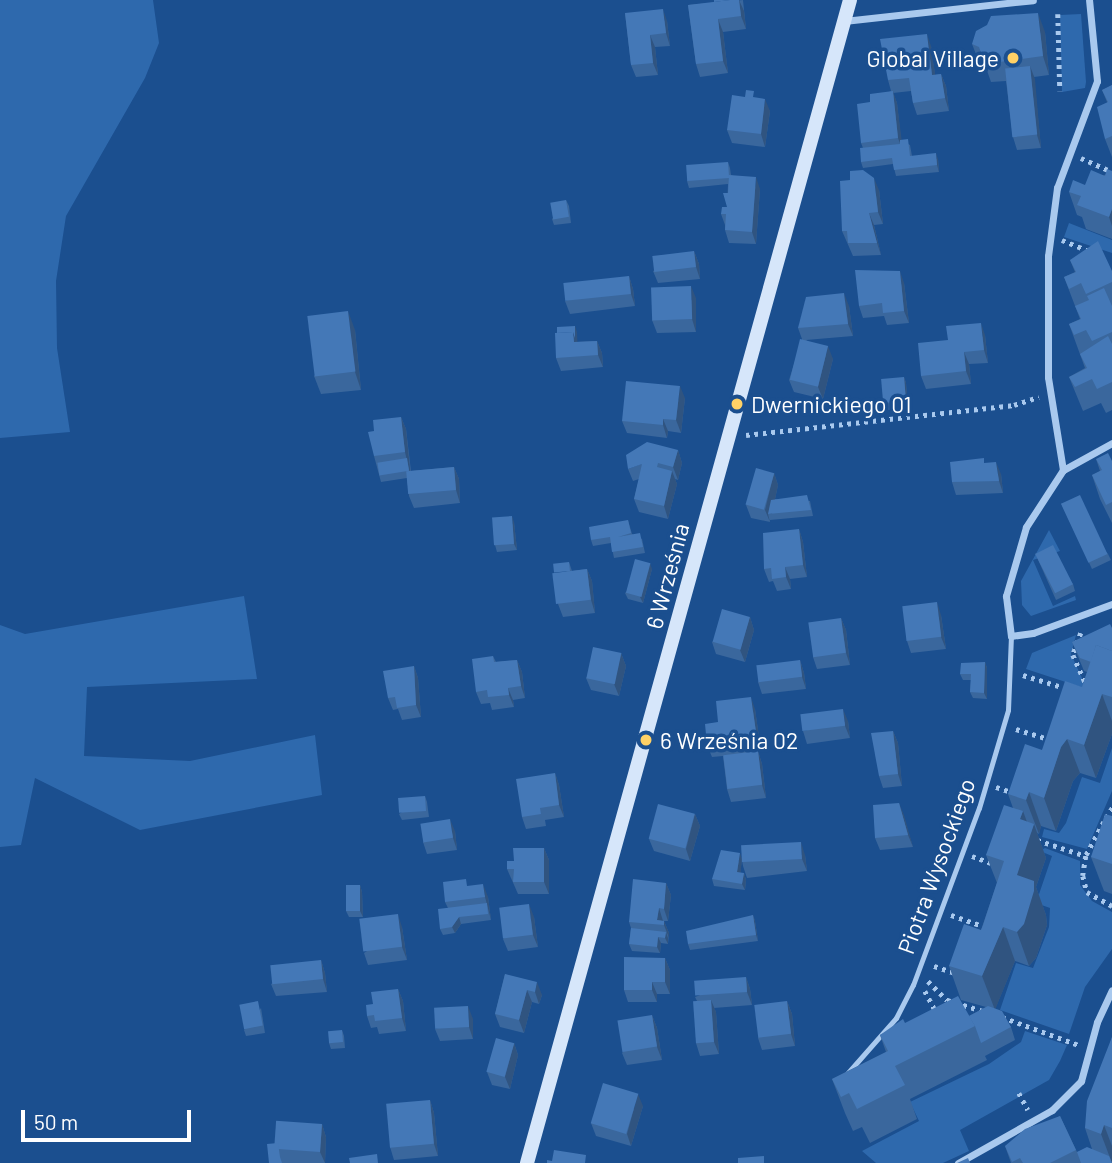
<!DOCTYPE html>
<html>
<head>
<meta charset="utf-8">
<style>
	body { margin:0 }
	#map { position:relative; width:1112px; height:1163px; overflow:hidden; background:#1b4f8f; font-family:Barlow,sans-serif }
	div>[style] { position:absolute }
	[style*='--x'] { left:calc(var(--x)*1px); top:calc(var(--y)*1px); width:calc(var(--w)*1px); rotate:calc(var(--a)*1deg) }
	.green>* { inset:0; background:#2e69ad }
	.path>* { height:4.5px; margin-top:-2.25px; transform-origin:0; background:repeating-linear-gradient(90deg,#a9c9ee 0 3.5px,transparent 0 8.5px) }
	.lane>* { height:5px; margin:-2.5px; padding:0 2.5px; transform-origin:2.5px; border-radius:2.5px; background:#a9c9ee }
	.street>* { height:7px; margin:-3.5px; padding:0 3.5px; transform-origin:3.5px; border-radius:3.5px; background:#a9c9ee }
	.secondary>* { height:14px; margin:-7px; padding:0 7px; transform-origin:7px; border-radius:7px; background:#d6e6fa }
	.wall>* { inset:0; background:#3a679d }
	.shaded-wall>* { inset:0; background:#305480 }
	.building>* { inset:0; background:#4478b7; transform-origin:0 0 }
	.dots>* { width:19px; height:19px; translate:-50% -50%; box-sizing:border-box; border:4px solid #1b4f8f; border-radius:50% }
	span { translate:-50% -50%; white-space:nowrap; text-align:center; line-height:1.15; -webkit-text-stroke:7px #1b4f8f; paint-order:stroke }
	.poi-label { font-size:23px; color:#fff }
	.right { translate:-100% -50%; text-align:right }
	.left { translate:0 -50%; text-align:left }
	.street-label { font-size:23px; color:#fff }
	.scale { position:absolute; left:21px; top:1110px; width:170px; height:32px; box-sizing:border-box; border:4px solid #fff; border-top:0; padding-left:9px; font-size:21px; line-height:24px; white-space:nowrap; color:#fff; -webkit-text-stroke:5px #1b4f8f; paint-order:stroke }
</style>
</head>
<body>
<div id="map">
	<div class="green">
		<i style="clip-path:polygon(0 0,153px 0,159px 43px,145px 78px,66px 216px,56px 281px,57px 348px,70px 432px,0 438px)"></i>
		<i style="clip-path:polygon(1081px 14px,1086px 82px,1085px 88px,1062px 92px,1060px 15px)"></i>
		<i style="clip-path:polygon(1069px 223px,1112px 240px,1112px 253px,1064px 237px)"></i>
		<i style="clip-path:polygon(1049px 530px,1060px 551px,1033px 560px,1053px 606px,1075px 596px,1076px 600px,1031px 616px,1022px 605px,1021px 581px)"></i>
		<i style="clip-path:polygon(244px 596px,257px 679px,87px 687px,84px 756px,190px 761px,315px 735px,322px 795px,140px 830px,35px 778px,21px 845px,0 847px,0 625px,25px 634px)"></i>
		<i style="clip-path:polygon(1076px 635px,1071px 654px,1087px 689px,1026px 669px,1032px 653px)"></i>
		<i style="clip-path:polygon(1112px 748px,1112px 791px,1087px 849px,1042px 837px,1044px 829px,1059px 833px,1066px 823px,1082px 777px,1100px 783px)"></i>
		<i style="clip-path:polygon(1045px 848px,1080px 861px,1080px 885px,1092px 901px,1112px 912px,1112px 949px,1085px 987px,1069px 1034px,1000px 1010px,1016px 963px,1033px 968px,1049px 927px,1050px 908px,1036px 903px,1052px 856px,1040px 851px)"></i>
		<i style="clip-path:polygon(1025px 1031px,1067px 1045px,1060px 1061px,1049px 1080px,960px 1130px,969px 1151px,943px 1163px,876px 1163px,862px 1151px,919px 1121px,910px 1102px,989px 1064px,1021px 1042px)"></i>
	</div>
	<div class="path">
		<i style="--x:1058;--y:14;--w:77;--a:88.5"></i>
		<i style="--x:1081;--y:158;--w:34;--a:24"></i>
		<i style="--x:1062;--y:240;--w:29;--a:22"></i>
		<i style="--x:746;--y:435;--w:270;--a:-6.4"></i>
		<i style="--x:1014;--y:405;--w:26;--a:-18"></i>
		<i style="--x:1081;--y:633;--w:23;--a:110"></i>
		<i style="--x:1073;--y:655;--w:32;--a:66"></i>
		<i style="--x:1023;--y:675;--w:47;--a:17.3"></i>
		<i style="--x:1016;--y:729;--w:37;--a:17"></i>
		<i style="--x:996;--y:787;--w:19;--a:18"></i>
		<i style="--x:1106;--y:818;--w:12;--a:-59"></i>
		<i style="--x:1112;--y:825;--w:9;--a:-159"></i>
		<i style="--x:1104;--y:822;--w:38;--a:118"></i>
		<i style="--x:1086;--y:856;--w:20;--a:99"></i>
		<i style="--x:1083;--y:876;--w:16;--a:76"></i>
		<i style="--x:1087;--y:892;--w:29;--a:29"></i>
		<i style="--x:1037;--y:840;--w:52;--a:18.1"></i>
		<i style="--x:972;--y:856;--w:23;--a:20"></i>
		<i style="--x:951;--y:915;--w:37;--a:19"></i>
		<i style="--x:934;--y:966;--w:22;--a:18"></i>
		<i style="--x:928;--y:981;--w:27;--a:45"></i>
		<i style="--x:947;--y:1000;--w:38;--a:17"></i>
		<i style="--x:925;--y:991;--w:24;--a:62"></i>
		<i style="--x:1002;--y:1017;--w:82;--a:20"></i>
		<i style="--x:1019;--y:1093;--w:19;--a:62"></i>
	</div>
	<div class="lane">
		<i style="--x:845;--y:1076;--w:77;--a:-48.7"></i>
		<i style="--x:896;--y:1018;--w:37;--a:-63"></i>
		<i style="--x:913;--y:985;--w:189;--a:-69.6"></i>
		<i style="--x:979;--y:808;--w:102;--a:-73.5"></i>
		<i style="--x:1008;--y:710;--w:74;--a:-87.7"></i>
	</div>
	<div class="street">
		<i style="--x:844;--y:21;--w:190;--a:-6.3"></i>
		<i style="--x:1112;--y:443;--w:56;--a:151.1"></i>
		<i style="--x:1063;--y:470;--w:68;--a:123"></i>
		<i style="--x:1026;--y:527;--w:72;--a:106.2"></i>
		<i style="--x:1006;--y:596;--w:40;--a:82.9"></i>
		<i style="--x:1011;--y:636;--w:22;--a:-8"></i>
		<i style="--x:1033;--y:633;--w:84;--a:-20.2"></i>
		<i style="--x:1063;--y:470;--w:94;--a:-99.2"></i>
		<i style="--x:1048;--y:377;--w:121;--a:-90"></i>
		<i style="--x:1048;--y:256;--w:69;--a:-82.5"></i>
		<i style="--x:1057;--y:188;--w:114;--a:-69.5"></i>
		<i style="--x:1097;--y:81;--w:81;--a:-95.6"></i>
		<i style="--x:958;--y:1163;--w:108;--a:-29.4"></i>
		<i style="--x:1052;--y:1110;--w:41;--a:-45"></i>
		<i style="--x:1081;--y:1081;--w:61;--a:-74.8"></i>
		<i style="--x:1097;--y:1022;--w:35;--a:-65"></i>
	</div>
	<div class="secondary">
		<i style="--x:527;--y:1163;--w:1207;--a:-74.48"></i>
	</div>
	<div class="wall">
		<i style="clip-path:polygon(743px 0,746px 29px,723px 32px,728px 73px,700px 77px,696px 64px,688px 5px)"></i>
		<i style="clip-path:polygon(625px 13px,667px 21px,670px 46px,655px 47px,658px 75px,636px 77px,631px 65px)"></i>
		<i style="clip-path:polygon(1045px 32px,1049px 75px,1034px 77px,1041px 148px,1017px 150px,1013px 137px,1006px 81px,991px 82px,985px 65px,979px 62px,972px 44px)"></i>
		<i style="clip-path:polygon(931px 46px,935px 75px,941px 74px,946px 86px,949px 111px,917px 115px,913px 103px,911px 91px,893px 93px,897px 103px,901px 140px,910px 145px,912px 156px,938px 159px,939px 172px,896px 176px,893px 164px,863px 168px,861px 162px,863px 148px,861px 143px,870px 102px,891px 91px,888px 80px)"></i>
		<i style="clip-path:polygon(1112px 85px,1112px 157px,1105px 139px,1107px 102px,1102px 90px)"></i>
		<i style="clip-path:polygon(757px 98px,770px 111px,765px 147px,732px 143px,727px 130px)"></i>
		<i style="clip-path:polygon(728px 162px,730px 168px,731px 175px,760px 189px,756px 244px,729px 243px,725px 230px,725px 225px,721px 214px,727px 207px,728px 184px,689px 188px,687px 181px)"></i>
		<i style="clip-path:polygon(1112px 171px,1112px 239px,1086px 229px,1082px 217px,1077px 215px,1069px 192px,1085px 185px)"></i>
		<i style="clip-path:polygon(879px 190px,883px 224px,874px 225px,881px 255px,853px 256px,842px 231px)"></i>
		<i style="clip-path:polygon(566px 200px,569px 206px,571px 223px,554px 225px,552px 219px)"></i>
		<i style="clip-path:polygon(694px 251px,699px 264px,700px 279px,658px 283px,653px 271px)"></i>
		<i style="clip-path:polygon(1070px 260px,1112px 271px,1112px 410px,1106px 413px,1101px 403px,1083px 411px,1069px 377px,1085px 368px,1069px 324px,1080px 319px,1064px 277px,1075px 272px)"></i>
		<i style="clip-path:polygon(629px 276px,633px 289px,635px 306px,570px 314px,565px 301px)"></i>
		<i style="clip-path:polygon(904px 283px,909px 323px,887px 325px,884px 316px,863px 318px,859px 306px)"></i>
		<i style="clip-path:polygon(696px 298px,696px 332px,657px 333px,652px 320px)"></i>
		<i style="clip-path:polygon(849px 306px,853px 336px,806px 340px,833px 359px,823px 399px,794px 392px,789px 380px,802px 339px,798px 328px)"></i>
		<i style="clip-path:polygon(355px 330px,361px 390px,321px 394px,314px 376px)"></i>
		<i style="clip-path:polygon(577px 332px,577px 342px,597px 341px,602px 353px,603px 367px,561px 371px,556px 358px)"></i>
		<i style="clip-path:polygon(985px 335px,988px 363px,969px 364px,971px 384px,926px 389px,921px 376px)"></i>
		<i style="clip-path:polygon(904px 377px,906px 383px,908px 408px,886px 410px,883px 404px)"></i>
		<i style="clip-path:polygon(685px 398px,681px 433px,668px 431px,667px 438px,627px 433px,622px 421px)"></i>
		<i style="clip-path:polygon(401px 417px,406px 429px,411px 471px,454px 467px,459px 479px,460px 503px,414px 508px,409px 496px,407px 478px,381px 482px,374px 456px,374px 431px)"></i>
		<i style="clip-path:polygon(678px 450px,682px 463px,678px 480px,675px 479px,677px 484px,668px 519px,639px 512px,634px 499px,639px 479px,633px 481px,628px 469px)"></i>
		<i style="clip-path:polygon(1096px 459px,1112px 461px,1112px 523px,1100px 499px,1092px 475px,1100px 471px)"></i>
		<i style="clip-path:polygon(774px 473px,778px 485px,775px 499px,810px 501px,813px 516px,770px 520px,770px 522px,751px 518px,746px 505px)"></i>
		<i style="clip-path:polygon(1001px 474px,1003px 493px,956px 495px,952px 482px)"></i>
		<i style="clip-path:polygon(1061px 503px,1108px 554px,1111px 560px,1092px 569px)"></i>
		<i style="clip-path:polygon(628px 520px,632px 534px,642px 539px,645px 553px,614px 558px,611px 543px,593px 546px,591px 540px)"></i>
		<i style="clip-path:polygon(514px 522px,517px 550px,497px 552px,495px 545px)"></i>
		<i style="clip-path:polygon(799px 529px,803px 542px,807px 577px,790px 579px,791px 589px,777px 591px,773px 581px,769px 582px,764px 569px)"></i>
		<i style="clip-path:polygon(1035px 553px,1073px 584px,1075px 591px,1056px 600px)"></i>
		<i style="clip-path:polygon(569px 562px,572px 571px,587px 569px,592px 581px,595px 613px,563px 617px,558px 604px)"></i>
		<i style="clip-path:polygon(652px 569px,643px 603px,628px 599px,625px 593px)"></i>
		<i style="clip-path:polygon(941px 615px,946px 649px,911px 653px,907px 641px)"></i>
		<i style="clip-path:polygon(750px 617px,754px 630px,745px 662px,716px 654px,712px 642px)"></i>
		<i style="clip-path:polygon(841px 618px,846px 630px,850px 665px,817px 669px,813px 657px)"></i>
		<i style="clip-path:polygon(1112px 628px,1112px 734px,1096px 778px,1080px 773px,1073px 781px,1056px 831px,1041px 826px,1039px 834px,1037px 833px,1046px 858px,1036px 887px,1046px 915px,1047px 925px,1036px 958px,1029px 966px,1015px 961px,995px 1009px,1011px 1027px,1015px 1040px,985px 1056px,987px 1060px,910px 1099px,917px 1119px,870px 1143px,862px 1127px,853px 1131px,845px 1113px,832px 1079px,886px 1052px,880px 1035px,905px 1023px,969px 1016px,986px 1007px,961px 1000px,949px 966px,981px 930px,997px 883px,986px 855px,1013px 808px,1008px 794px,1042px 750px,1082px 687px,1087px 672px,1084px 671px,1072px 642px)"></i>
		<i style="clip-path:polygon(621px 653px,626px 666px,619px 696px,591px 690px,586px 678px)"></i>
		<i style="clip-path:polygon(493px 656px,496px 662px,517px 660px,522px 672px,525px 698px,513px 700px,514px 707px,492px 710px,490px 703px,481px 704px,476px 692px)"></i>
		<i style="clip-path:polygon(800px 660px,804px 673px,806px 689px,762px 694px,758px 682px)"></i>
		<i style="clip-path:polygon(985px 662px,987px 668px,987px 699px,973px 698px,970px 692px,971px 680px,963px 680px,960px 674px)"></i>
		<i style="clip-path:polygon(414px 666px,418px 678px,421px 717px,402px 720px,398px 709px,393px 710px,388px 698px)"></i>
		<i style="clip-path:polygon(755px 709px,761px 751px,758px 751px,762px 764px,766px 798px,731px 802px,727px 789px,723px 756px,712px 757px,707px 745px)"></i>
		<i style="clip-path:polygon(848px 721px,850px 738px,807px 744px,803px 731px)"></i>
		<i style="clip-path:polygon(893px 731px,898px 743px,902px 786px,883px 788px,879px 776px)"></i>
		<i style="clip-path:polygon(555px 773px,559px 785px,564px 817px,545px 820px,546px 826px,526px 829px,522px 817px)"></i>
		<i style="clip-path:polygon(425px 796px,427px 802px,429px 817px,402px 820px,399px 814px)"></i>
		<i style="clip-path:polygon(899px 803px,913px 847px,880px 850px,875px 838px)"></i>
		<i style="clip-path:polygon(695px 814px,700px 826px,690px 861px,654px 851px,649px 839px)"></i>
		<i style="clip-path:polygon(1112px 816px,1112px 894px,1104px 891px,1091px 857px)"></i>
		<i style="clip-path:polygon(455px 831px,457px 850px,427px 854px,423px 842px)"></i>
		<i style="clip-path:polygon(544px 848px,549px 860px,549px 894px,518px 894px,507px 869px)"></i>
		<i style="clip-path:polygon(805px 855px,807px 871px,747px 878px,743px 866px,742px 860px,740px 873px,744px 873px,746px 880px,745px 890px,714px 886px,712px 879px,742px 859px)"></i>
		<i style="clip-path:polygon(666px 883px,671px 895px,668px 921px,663px 921px,664px 921px,669px 933px,668px 944px,661px 943px,660px 953px,632px 951px,629px 944px,631px 928px,629px 922px)"></i>
		<i style="clip-path:polygon(360px 885px,362px 892px,363px 917px,349px 917px,346px 911px)"></i>
		<i style="clip-path:polygon(468px 886px,488px 897px,491px 920px,461px 924px,455px 933px,443px 935px,440px 929px,448px 908px,445px 902px)"></i>
		<i style="clip-path:polygon(753px 915px,755px 921px,758px 941px,690px 950px,688px 944px)"></i>
		<i style="clip-path:polygon(534px 917px,538px 947px,508px 951px,503px 939px)"></i>
		<i style="clip-path:polygon(402px 927px,407px 960px,368px 965px,364px 953px)"></i>
		<i style="clip-path:polygon(665px 958px,670px 970px,670px 994px,657px 994px,657px 1002px,628px 1002px,624px 990px)"></i>
		<i style="clip-path:polygon(321px 960px,325px 973px,327px 992px,276px 996px,271px 984px)"></i>
		<i style="clip-path:polygon(505px 974px,542px 995px,539px 1004px,532px 1002px,524px 1033px,500px 1027px,495px 1014px)"></i>
		<i style="clip-path:polygon(746px 977px,750px 989px,752px 1005px,714px 1008px,716px 1012px,719px 1054px,700px 1056px,696px 1043px,697px 1001px,695px 997px)"></i>
		<i style="clip-path:polygon(398px 989px,403px 1001px,406px 1031px,379px 1034px,377px 1027px,371px 1028px,367px 1016px,373px 1004px)"></i>
		<i style="clip-path:polygon(787px 1001px,792px 1014px,795px 1046px,762px 1050px,758px 1038px)"></i>
		<i style="clip-path:polygon(261px 1008px,265px 1033px,246px 1036px,244px 1030px)"></i>
		<i style="clip-path:polygon(652px 1015px,657px 1028px,662px 1060px,627px 1065px,622px 1053px)"></i>
		<i style="clip-path:polygon(473px 1019px,473px 1039px,440px 1041px,435px 1029px)"></i>
		<i style="clip-path:polygon(342px 1030px,344px 1036px,345px 1048px,331px 1049px,329px 1043px)"></i>
		<i style="clip-path:polygon(1112px 1037px,1112px 1163px,1011px 1163px,1005px 1146px,1060px 1116px,1077px 1152px,1092px 1149px,1085px 1128px)"></i>
		<i style="clip-path:polygon(514px 1043px,518px 1055px,510px 1089px,492px 1085px,487px 1072px)"></i>
		<i style="clip-path:polygon(430px 1100px,434px 1113px,438px 1156px,394px 1160px,390px 1147px)"></i>
		<i style="clip-path:polygon(643px 1106px,631px 1146px,596px 1136px,591px 1123px)"></i>
		<i style="clip-path:polygon(322px 1124px,326px 1137px,325px 1163px,269px 1163px,278px 1143px)"></i>
	</div>
	<div class="shaded-wall">
		<i style="clip-path:polygon(739px 0,744px 11px,746px 29px,741px 16px)"></i>
		<i style="clip-path:polygon(663px 9px,667px 21px,670px 46px,666px 33px)"></i>
		<i style="clip-path:polygon(1038px 13px,1045px 32px,1049px 75px,1043px 56px)"></i>
		<i style="clip-path:polygon(718px 19px,723px 32px,728px 73px,723px 61px)"></i>
		<i style="clip-path:polygon(927px 34px,931px 46px,937px 87px,932px 75px)"></i>
		<i style="clip-path:polygon(650px 35px,655px 47px,658px 75px,653px 63px)"></i>
		<i style="clip-path:polygon(1030px 66px,1035px 79px,1041px 148px,1037px 135px)"></i>
		<i style="clip-path:polygon(941px 74px,946px 86px,949px 111px,945px 98px)"></i>
		<i style="clip-path:polygon(893px 91px,897px 103px,903px 151px,898px 138px)"></i>
		<i style="clip-path:polygon(765px 99px,770px 111px,765px 147px,761px 134px)"></i>
		<i style="clip-path:polygon(936px 153px,938px 159px,939px 172px,937px 165px)"></i>
		<i style="clip-path:polygon(756px 177px,760px 189px,756px 244px,752px 232px)"></i>
		<i style="clip-path:polygon(874px 178px,879px 190px,883px 224px,878px 212px)"></i>
		<i style="clip-path:polygon(1112px 209px,1112px 226px,1109px 217px)"></i>
		<i style="clip-path:polygon(869px 213px,874px 225px,881px 255px,877px 243px)"></i>
		<i style="clip-path:polygon(694px 251px,699px 264px,700px 279px,696px 267px)"></i>
		<i style="clip-path:polygon(900px 271px,904px 283px,909px 323px,904px 311px)"></i>
		<i style="clip-path:polygon(629px 276px,633px 289px,635px 306px,631px 294px)"></i>
		<i style="clip-path:polygon(691px 286px,696px 298px,696px 332px,692px 319px)"></i>
		<i style="clip-path:polygon(844px 293px,849px 306px,853px 336px,848px 324px)"></i>
		<i style="clip-path:polygon(348px 311px,355px 330px,361px 390px,355px 372px)"></i>
		<i style="clip-path:polygon(981px 323px,985px 335px,988px 363px,984px 350px)"></i>
		<i style="clip-path:polygon(575px 326px,577px 332px,578px 354px,574px 342px,573px 332px)"></i>
		<i style="clip-path:polygon(597px 341px,602px 353px,603px 367px,598px 355px)"></i>
		<i style="clip-path:polygon(828px 346px,833px 359px,823px 399px,818px 387px)"></i>
		<i style="clip-path:polygon(964px 352px,969px 364px,971px 384px,966px 371px)"></i>
		<i style="clip-path:polygon(904px 377px,906px 383px,908px 408px,906px 401px)"></i>
		<i style="clip-path:polygon(680px 386px,685px 398px,681px 433px,676px 420px)"></i>
		<i style="clip-path:polygon(401px 417px,406px 429px,411px 478px,405px 452px)"></i>
		<i style="clip-path:polygon(663px 419px,668px 431px,667px 438px,663px 425px)"></i>
		<i style="clip-path:polygon(678px 450px,682px 463px,678px 480px,673px 467px)"></i>
		<i style="clip-path:polygon(996px 462px,1001px 474px,1003px 493px,999px 481px)"></i>
		<i style="clip-path:polygon(454px 467px,459px 479px,460px 503px,456px 490px)"></i>
		<i style="clip-path:polygon(672px 471px,677px 484px,668px 519px,664px 506px)"></i>
		<i style="clip-path:polygon(774px 473px,778px 485px,772px 514px,768px 514px,770px 522px,765px 510px)"></i>
		<i style="clip-path:polygon(512px 516px,514px 522px,517px 550px,514px 544px)"></i>
		<i style="clip-path:polygon(799px 529px,803px 542px,807px 577px,803px 565px)"></i>
		<i style="clip-path:polygon(650px 563px,652px 569px,643px 603px,640px 597px)"></i>
		<i style="clip-path:polygon(785px 567px,790px 579px,791px 589px,786px 577px)"></i>
		<i style="clip-path:polygon(587px 569px,592px 581px,595px 613px,591px 600px)"></i>
		<i style="clip-path:polygon(937px 602px,941px 615px,946px 649px,941px 637px)"></i>
		<i style="clip-path:polygon(750px 617px,754px 630px,745px 662px,740px 650px)"></i>
		<i style="clip-path:polygon(841px 618px,846px 630px,850px 665px,846px 653px)"></i>
		<i style="clip-path:polygon(621px 653px,626px 666px,619px 696px,614px 684px)"></i>
		<i style="clip-path:polygon(517px 660px,522px 672px,525px 698px,521px 686px)"></i>
		<i style="clip-path:polygon(800px 660px,804px 673px,806px 689px,802px 677px)"></i>
		<i style="clip-path:polygon(985px 662px,987px 668px,987px 699px,984px 693px)"></i>
		<i style="clip-path:polygon(414px 666px,418px 678px,421px 717px,416px 705px)"></i>
		<i style="clip-path:polygon(508px 688px,513px 700px,514px 707px,509px 695px)"></i>
		<i style="clip-path:polygon(1102px 694px,1112px 721px,1112px 734px,1096px 778px,1084px 745px)"></i>
		<i style="clip-path:polygon(751px 697px,755px 709px,761px 751px,757px 739px)"></i>
		<i style="clip-path:polygon(843px 709px,848px 721px,850px 738px,845px 726px)"></i>
		<i style="clip-path:polygon(893px 731px,898px 743px,902px 786px,898px 774px)"></i>
		<i style="clip-path:polygon(1067px 739px,1080px 773px,1073px 781px,1056px 831px,1044px 798px,1061px 747px)"></i>
		<i style="clip-path:polygon(758px 751px,762px 764px,766px 798px,762px 785px)"></i>
		<i style="clip-path:polygon(555px 773px,559px 785px,564px 817px,559px 805px)"></i>
		<i style="clip-path:polygon(1029px 792px,1041px 826px,1039px 834px,1026px 800px)"></i>
		<i style="clip-path:polygon(899px 803px,904px 815px,913px 847px,908px 835px)"></i>
		<i style="clip-path:polygon(1023px 811px,1031px 833px,1034px 824px,1046px 858px,1036px 887px,1046px 915px,1047px 925px,1036px 958px,1029px 966px,1017px 932px,1017px 875px,1020px 819px)"></i>
		<i style="clip-path:polygon(695px 814px,700px 826px,690px 861px,686px 849px)"></i>
		<i style="clip-path:polygon(450px 819px,455px 831px,457px 850px,453px 838px)"></i>
		<i style="clip-path:polygon(801px 842px,805px 855px,807px 871px,802px 859px)"></i>
		<i style="clip-path:polygon(544px 848px,549px 860px,549px 894px,544px 882px)"></i>
		<i style="clip-path:polygon(740px 853px,742px 859px,740px 878px,737px 872px)"></i>
		<i style="clip-path:polygon(744px 873px,746px 880px,745px 890px,742px 884px)"></i>
		<i style="clip-path:polygon(666px 883px,671px 895px,668px 921px,664px 909px)"></i>
		<i style="clip-path:polygon(483px 884px,488px 897px,491px 920px,485px 897px)"></i>
		<i style="clip-path:polygon(360px 885px,362px 892px,363px 917px,360px 911px)"></i>
		<i style="clip-path:polygon(529px 904px,534px 917px,538px 947px,533px 935px)"></i>
		<i style="clip-path:polygon(659px 908px,663px 921px,657px 920px)"></i>
		<i style="clip-path:polygon(398px 914px,402px 927px,407px 960px,402px 947px)"></i>
		<i style="clip-path:polygon(753px 915px,755px 921px,758px 941px,756px 935px)"></i>
		<i style="clip-path:polygon(459px 917px,461px 924px,455px 933px,452px 927px)"></i>
		<i style="clip-path:polygon(664px 921px,669px 933px,669px 938px,664px 925px)"></i>
		<i style="clip-path:polygon(1003px 927px,1015px 961px,995px 1010px,982px 976px)"></i>
		<i style="clip-path:polygon(666px 932px,668px 938px,668px 944px,665px 938px)"></i>
		<i style="clip-path:polygon(658px 937px,661px 943px,660px 953px,657px 947px)"></i>
		<i style="clip-path:polygon(665px 958px,670px 970px,670px 994px,665px 982px)"></i>
		<i style="clip-path:polygon(321px 960px,325px 973px,327px 992px,323px 979px)"></i>
		<i style="clip-path:polygon(746px 977px,750px 989px,752px 1005px,747px 992px)"></i>
		<i style="clip-path:polygon(537px 982px,542px 995px,539px 1004px,535px 992px)"></i>
		<i style="clip-path:polygon(652px 982px,657px 994px,657px 1002px,652px 990px)"></i>
		<i style="clip-path:polygon(398px 989px,403px 1001px,406px 1031px,402px 1018px)"></i>
		<i style="clip-path:polygon(527px 990px,532px 1002px,524px 1033px,519px 1020px)"></i>
		<i style="clip-path:polygon(711px 1000px,716px 1012px,719px 1054px,714px 1042px)"></i>
		<i style="clip-path:polygon(787px 1001px,792px 1014px,795px 1046px,791px 1034px)"></i>
		<i style="clip-path:polygon(468px 1006px,473px 1019px,473px 1039px,469px 1027px)"></i>
		<i style="clip-path:polygon(652px 1015px,657px 1028px,662px 1060px,657px 1047px)"></i>
		<i style="clip-path:polygon(514px 1043px,518px 1055px,510px 1089px,505px 1077px)"></i>
		<i style="clip-path:polygon(638px 1094px,643px 1106px,631px 1146px,627px 1134px)"></i>
		<i style="clip-path:polygon(430px 1100px,434px 1113px,438px 1156px,434px 1144px)"></i>
		<i style="clip-path:polygon(322px 1124px,326px 1137px,325px 1163px,320px 1152px)"></i>
		<i style="clip-path:polygon(1104px 1125px,1112px 1146px,1112px 1163px,1101px 1134px)"></i>
	</div>
	<div class="building">
		<i style="clip-path:polygon(714px 0,730px 0,714px 2px)"></i>
		<i style="clip-path:polygon(730px 0,739px 0,741px 16px,718px 19px,723px 61px,696px 64px,688px 5px)"></i>
		<i style="clip-path:polygon(663px 9px,666px 33px,650px 35px,653px 63px,631px 65px,625px 13px)"></i>
		<i style="clip-path:polygon(1038px 13px,1043px 56px,985px 64px,979px 47px,972px 44px,976px 31px,987px 25px,991px 16px)"></i>
		<i style="clip-path:polygon(927px 34px,932px 75px,941px 74px,945px 98px,913px 103px,909px 78px,888px 80px,880px 39px)"></i>
		<i style="left:1030px;top:66px;width:69px;height:25px;rotate:84deg"></i>
		<i style="clip-path:polygon(1112px 85px,1112px 136px,1105px 139px,1097px 107px,1108px 102px,1102px 90px)"></i>
		<i style="clip-path:polygon(746px 90px,754px 91px,753px 97px,765px 99px,761px 134px,727px 130px,732px 95px,745px 97px)"></i>
		<i style="clip-path:polygon(893px 91px,898px 138px,861px 143px,857px 104px,870px 102px,870px 94px)"></i>
		<i style="clip-path:polygon(908px 139px,910px 156px,936px 153px,937px 165px,894px 170px,892px 158px,861px 162px,860px 148px,900px 144px,900px 140px)"></i>
		<i style="left:728px;top:162px;width:16px;height:42px;rotate:86deg"></i>
		<i style="clip-path:polygon(1107px 169px,1112px 171px,1112px 209px,1109px 217px,1077px 205px,1081px 196px,1069px 192px,1073px 180px,1085px 185px,1091px 170px,1105px 176px)"></i>
		<i style="clip-path:polygon(863px 170px,874px 178px,878px 212px,869px 213px,877px 243px,848px 243px,847px 231px,842px 231px,840px 181px,850px 180px,850px 171px)"></i>
		<i style="clip-path:polygon(729px 175px,756px 177px,752px 232px,725px 230px,726px 214px,721px 214px,722px 207px,727px 207px,723px 193px,728px 193px)"></i>
		<i style="left:566px;top:200px;width:17px;height:16px;rotate:80deg"></i>
		<i style="clip-path:polygon(1098px 241px,1112px 271px,1112px 282px,1086px 294px,1081px 283px,1069px 289px,1064px 277px,1076px 272px,1070px 260px)"></i>
		<i style="left:694px;top:251px;width:16px;height:42px;rotate:83deg"></i>
		<i style="clip-path:polygon(855px 270px,900px 271px,904px 311px,883px 313px,882px 303px,859px 306px)"></i>
		<i style="left:629px;top:276px;width:18px;height:66px;rotate:84deg"></i>
		<i style="left:691px;top:286px;width:33px;height:40px;rotate:88deg"></i>
		<i style="clip-path:polygon(1104px 288px,1112px 306px,1112px 332px,1092px 341px,1086px 330px,1074px 335px,1069px 324px,1081px 319px,1075px 306px,1089px 300px,1087px 296px)"></i>
		<i style="clip-path:polygon(844px 293px,848px 324px,798px 328px,806px 297px)"></i>
		<i style="left:348px;top:311px;width:61px;height:41px;rotate:83deg"></i>
		<i style="clip-path:polygon(981px 323px,984px 350px,964px 352px,966px 371px,921px 376px,918px 343px,948px 340px,946px 326px)"></i>
		<i style="clip-path:polygon(575px 326px,575px 338px,573px 332px,557px 333px,557px 327px)"></i>
		<i style="clip-path:polygon(573px 332px,574px 342px,597px 341px,598px 355px,556px 358px,555px 333px)"></i>
		<i style="clip-path:polygon(1108px 336px,1112px 344px,1112px 382px,1097px 389px,1092px 379px,1075px 387px,1069px 377px,1087px 368px,1080px 354px)"></i>
		<i style="left:800px;top:339px;width:29px;height:42px;rotate:14deg"></i>
		<i style="left:904px;top:377px;width:24px;height:23px;rotate:85deg"></i>
		<i style="clip-path:polygon(626px 381px,680px 386px,676px 420px,663px 419px,663px 425px,622px 421px)"></i>
		<i style="clip-path:polygon(401px 417px,405px 452px,374px 456px,368px 432px,374px 431px,373px 420px)"></i>
		<i style="clip-path:polygon(647px 442px,678px 450px,673px 467px,658px 463px,657px 467px,672px 471px,664px 506px,634px 499px,642px 464px,628px 469px,626px 455px)"></i>
		<i style="clip-path:polygon(1108px 453px,1112px 461px,1112px 502px,1106px 505px,1092px 475px,1102px 470px,1096px 459px)"></i>
		<i style="left:407px;top:458px;width:13px;height:30px;rotate:81deg"></i>
		<i style="clip-path:polygon(984px 458px,984px 463px,996px 462px,999px 481px,952px 482px,950px 462px)"></i>
		<i style="left:454px;top:467px;width:23px;height:48px;rotate:85deg"></i>
		<i style="left:756px;top:468px;width:19px;height:38px;rotate:16deg"></i>
		<i style="clip-path:polygon(807px 495px,811px 510px,768px 514px,771px 500px)"></i>
		<i style="left:1080px;top:495px;width:65px;height:21px;rotate:65deg"></i>
		<i style="left:512px;top:516px;width:28px;height:20px;rotate:86deg"></i>
		<i style="clip-path:polygon(628px 520px,631px 533px,618px 537px,640px 533px,643px 547px,612px 552px,610px 537px,591px 540px,589px 527px)"></i>
		<i style="clip-path:polygon(799px 529px,803px 565px,785px 567px,786px 577px,772px 579px,771px 568px,764px 569px,763px 533px)"></i>
		<i style="left:1053px;top:545px;width:44px;height:20px;rotate:63deg"></i>
		<i style="left:635px;top:559px;width:16px;height:35px;rotate:15deg"></i>
		<i style="left:569px;top:562px;width:9px;height:16px;rotate:84deg"></i>
		<i style="left:587px;top:569px;width:31px;height:35px;rotate:83deg"></i>
		<i style="left:937px;top:602px;width:35px;height:35px;rotate:83deg"></i>
		<i style="left:722px;top:609px;width:29px;height:34px;rotate:16deg"></i>
		<i style="left:841px;top:618px;width:35px;height:33px;rotate:82deg"></i>
		<i style="clip-path:polygon(1110px 624px,1112px 628px,1112px 651px,1096px 645px,1091px 662px,1080px 658px,1072px 642px)"></i>
		<i style="clip-path:polygon(1096px 645px,1112px 651px,1112px 697px,1102px 694px,1084px 745px,1067px 739px,1061px 747px,1044px 798px,1029px 792px,1026px 800px,1008px 794px,1025px 744px,1042px 750px,1065px 681px,1082px 687px)"></i>
		<i style="left:593px;top:647px;width:29px;height:32px;rotate:12deg"></i>
		<i style="clip-path:polygon(493px 656px,494px 662px,517px 660px,521px 686px,508px 688px,509px 695px,488px 697px,487px 690px,476px 692px,472px 659px)"></i>
		<i style="left:800px;top:660px;width:17px;height:44px;rotate:83deg"></i>
		<i style="clip-path:polygon(985px 662px,984px 693px,970px 692px,971px 674px,960px 674px,961px 663px)"></i>
		<i style="clip-path:polygon(414px 666px,416px 705px,397px 708px,395px 697px,388px 698px,383px 671px)"></i>
		<i style="clip-path:polygon(751px 697px,757px 739px,707px 745px,705px 724px,718px 722px,716px 701px)"></i>
		<i style="left:843px;top:709px;width:17px;height:43px;rotate:83deg"></i>
		<i style="clip-path:polygon(893px 731px,898px 774px,879px 776px,871px 733px)"></i>
		<i style="left:758px;top:751px;width:34px;height:35px;rotate:83deg"></i>
		<i style="clip-path:polygon(555px 773px,559px 805px,540px 808px,541px 814px,522px 817px,516px 779px)"></i>
		<i style="left:425px;top:796px;width:15px;height:27px;rotate:86deg"></i>
		<i style="clip-path:polygon(899px 803px,908px 835px,875px 838px,873px 805px)"></i>
		<i style="left:658px;top:804px;width:38px;height:36px;rotate:15deg"></i>
		<i style="clip-path:polygon(1004px 805px,1023px 811px,1020px 819px,1034px 824px,1017px 875px,1034px 881px,1034px 891px,1024px 924px,1017px 932px,1003px 927px,982px 976px,949px 966px,964px 924px,981px 930px,983px 925px,1004px 861px,986px 855px)"></i>
		<i style="clip-path:polygon(1105px 814px,1112px 816px,1112px 864px,1091px 857px)"></i>
		<i style="left:450px;top:819px;width:19px;height:30px;rotate:81deg"></i>
		<i style="left:801px;top:842px;width:17px;height:60px;rotate:87deg"></i>
		<i style="clip-path:polygon(513px 848px,544px 848px,544px 882px,513px 882px,514px 869px,507px 869px,507px 861px,514px 861px)"></i>
		<i style="clip-path:polygon(721px 850px,740px 853px,737px 872px,744px 873px,742px 884px,712px 879px)"></i>
		<i style="clip-path:polygon(466px 879px,467px 886px,483px 884px,485px 897px,445px 902px,443px 882px)"></i>
		<i style="clip-path:polygon(633px 879px,666px 883px,664px 909px,659px 908px,657px 920px,664px 921px,664px 925px,629px 922px)"></i>
		<i style="left:360px;top:885px;width:26px;height:14px;rotate:90deg"></i>
		<i style="clip-path:polygon(487px 903px,488px 914px,459px 917px,452px 927px,440px 929px,438px 909px)"></i>
		<i style="left:529px;top:904px;width:31px;height:30px;rotate:83deg"></i>
		<i style="left:398px;top:914px;width:33px;height:39px;rotate:83deg"></i>
		<i style="clip-path:polygon(753px 915px,756px 935px,688px 944px,686px 931px)"></i>
		<i style="clip-path:polygon(631px 928px,666px 932px,665px 938px,658px 937px,657px 947px,629px 944px)"></i>
		<i style="clip-path:polygon(624px 957px,665px 958px,665px 982px,652px 982px,652px 990px,624px 990px)"></i>
		<i style="left:321px;top:960px;width:19px;height:51px;rotate:84deg"></i>
		<i style="clip-path:polygon(505px 974px,537px 982px,535px 992px,527px 990px,519px 1020px,495px 1014px)"></i>
		<i style="left:746px;top:977px;width:15px;height:52px;rotate:86deg"></i>
		<i style="clip-path:polygon(398px 989px,402px 1018px,375px 1021px,374px 1015px,367px 1016px,366px 1005px,373px 1004px,371px 992px)"></i>
		<i style="clip-path:polygon(958px 996px,975px 1026px,895px 1066px,905px 1085px,857px 1109px,849px 1093px,841px 1097px,832px 1079px,888px 1051px,880px 1035px,903px 1019px,905px 1023px)"></i>
		<i style="left:711px;top:1000px;width:42px;height:18px;rotate:86deg"></i>
		<i style="left:258px;top:1001px;width:25px;height:19px;rotate:79deg"></i>
		<i style="left:787px;top:1001px;width:33px;height:33px;rotate:83deg"></i>
		<i style="left:468px;top:1006px;width:21px;height:34px;rotate:87deg"></i>
		<i style="clip-path:polygon(988px 1006px,1002px 1011px,1011px 1027px,981px 1043px,975px 1026px,969px 1016px)"></i>
		<i style="left:652px;top:1015px;width:32px;height:35px;rotate:81deg"></i>
		<i style="left:342px;top:1030px;width:12px;height:14px;rotate:85deg"></i>
		<i style="clip-path:polygon(1112px 1037px,1112px 1128px,1104px 1125px,1101px 1134px,1085px 1128px,1087px 1101px)"></i>
		<i style="left:496px;top:1038px;width:19px;height:35px;rotate:16deg"></i>
		<i style="left:603px;top:1083px;width:37px;height:42px;rotate:17deg"></i>
		<i style="left:430px;top:1100px;width:44px;height:44px;rotate:85deg"></i>
		<i style="clip-path:polygon(1060px 1116px,1076px 1150px,1050px 1163px,1023px 1163px,1020px 1158px,1012px 1162px,1005px 1146px,1025px 1129px)"></i>
		<i style="left:322px;top:1124px;width:28px;height:46px;rotate:94deg"></i>
		<i style="clip-path:polygon(278px 1143px,280px 1157px,282px 1163px,269px 1163px,267px 1144px)"></i>
		<i style="clip-path:polygon(1087px 1147px,1109px 1156px,1112px 1163px,1081px 1163px,1077px 1152px)"></i>
		<i style="clip-path:polygon(554px 1150px,586px 1155px,585px 1163px,547px 1163px,547px 1160px,552px 1161px)"></i>
		<i style="clip-path:polygon(377px 1154px,378px 1163px,350px 1163px,349px 1158px)"></i>
		<i style="clip-path:polygon(764px 1156px,764px 1163px,738px 1163px,738px 1158px)"></i>
		<i style="clip-path:polygon(968px 1158px,970px 1163px,957px 1163px)"></i>
	</div>
	<div class="dots">
		<i style="left:1013px;top:58px;background:#ffd166"></i>
		<i style="left:737px;top:404px;background:#ffd166"></i>
		<i style="left:646px;top:740px;background:#ffd166"></i>
	</div>
	<div class="poi-label">
		<span class="right" style="left:999px;top:58px">Global Village</span>
		<span class="left" style="left:751px;top:404px">Dwernickiego 01</span>
		<span class="left" style="left:660px;top:740px">6 Września 02</span>
	</div>
	<div class="street-label">
		<span style="left:667px;top:576px;rotate:-75deg">6 Września</span>
		<span style="left:936px;top:866px;rotate:-70deg">Piotra Wysockiego</span>
	</div>
	<div class="scale">50 m</div>
</div>
</body>
</html>
